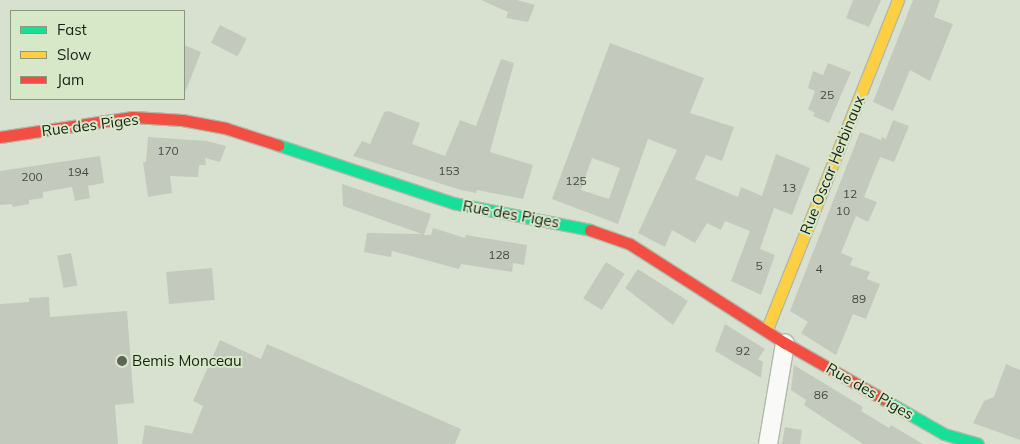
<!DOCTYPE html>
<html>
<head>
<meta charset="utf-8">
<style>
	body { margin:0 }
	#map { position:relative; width:1020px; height:444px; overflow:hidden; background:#d8e1d0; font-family:Mulish,sans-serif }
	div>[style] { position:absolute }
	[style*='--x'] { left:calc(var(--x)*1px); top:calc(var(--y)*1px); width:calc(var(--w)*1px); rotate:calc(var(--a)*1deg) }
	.building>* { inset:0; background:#c3cabd; transform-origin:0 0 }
	.roads { filter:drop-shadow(1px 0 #b2b9ab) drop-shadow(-1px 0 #b2b9ab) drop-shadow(0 1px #b2b9ab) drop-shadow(0 -1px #b2b9ab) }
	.street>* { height:18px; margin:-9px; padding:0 9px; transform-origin:9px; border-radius:9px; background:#f9faf8 }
	.fast>* { height:11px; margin:-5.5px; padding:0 5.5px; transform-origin:5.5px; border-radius:5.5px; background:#16e098 }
	.slow>* { height:11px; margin:-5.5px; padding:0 5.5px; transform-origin:5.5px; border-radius:5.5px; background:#ffcf43 }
	.jam>* { height:11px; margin:-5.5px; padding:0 5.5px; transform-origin:5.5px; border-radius:5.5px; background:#f24e42 }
	.dots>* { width:14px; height:14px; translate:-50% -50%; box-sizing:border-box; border:2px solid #d7e8c9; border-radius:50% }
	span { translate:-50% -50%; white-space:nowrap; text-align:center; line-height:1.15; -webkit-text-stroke:4px #d7e8c9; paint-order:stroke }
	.number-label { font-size:12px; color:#454b40 }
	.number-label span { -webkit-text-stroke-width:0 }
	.street-label { font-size:15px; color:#1a2015 }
	.poi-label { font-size:15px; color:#1a2015 }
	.left { translate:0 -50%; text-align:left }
	.legend { position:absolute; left:10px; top:10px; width:175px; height:90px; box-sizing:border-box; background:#d7e8c9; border:1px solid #8b9881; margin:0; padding:6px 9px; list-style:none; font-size:15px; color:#1a2015 }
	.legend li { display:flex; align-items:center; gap:10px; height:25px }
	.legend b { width:25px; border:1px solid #8b9881 }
</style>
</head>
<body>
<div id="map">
	<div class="building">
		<i style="clip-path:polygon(481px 0,517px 0,535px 5px,528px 22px,506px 18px,508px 12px)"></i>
		<i style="clip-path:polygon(853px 0,881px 0,869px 27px,846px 18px)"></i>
		<i style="clip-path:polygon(913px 0,940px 0,934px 17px,953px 24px,930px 81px,910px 70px,893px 111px,873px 102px)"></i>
		<i style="left:220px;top:25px;width:30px;height:20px;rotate:27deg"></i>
		<i style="clip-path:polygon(evenodd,610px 43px,704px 78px,690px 113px,734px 127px,722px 161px,706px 155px,695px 179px,738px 197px,741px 187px,762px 196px,776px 154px,810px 168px,792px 215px,774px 208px,760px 249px,775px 255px,761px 295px,731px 281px,750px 231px,725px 221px,721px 230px,707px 223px,695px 243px,672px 230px,665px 247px,638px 233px,677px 150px,648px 139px,618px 224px,552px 199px,610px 43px,592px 158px,620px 168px,609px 199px,581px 190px,592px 158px)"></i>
		<i style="clip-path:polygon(184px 45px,201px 52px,185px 93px,184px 93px)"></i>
		<i style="clip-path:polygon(501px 59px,514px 63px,490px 152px,533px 165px,523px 199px,477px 190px,476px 193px,461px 190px,353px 156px,362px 141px,370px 144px,384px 112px,388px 111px,420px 123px,412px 144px,445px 156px,460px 120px,476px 126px)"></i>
		<i style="clip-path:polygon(828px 63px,851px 72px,829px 123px,813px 116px,815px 113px,808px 109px,815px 91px,808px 88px,813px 71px,823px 75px)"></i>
		<i style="clip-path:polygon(893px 120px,909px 126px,894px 162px,880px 157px,864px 197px,877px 202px,868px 222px,856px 216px,841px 253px,853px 258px,850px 265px,870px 272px,867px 279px,880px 284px,866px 319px,853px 314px,836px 355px,801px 333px,808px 322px,790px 311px,860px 132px,881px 140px,882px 137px,886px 139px)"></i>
		<i style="clip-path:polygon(148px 137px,207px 141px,226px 146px,220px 162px,205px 158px,206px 165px,199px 165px,198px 177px,170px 176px,172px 193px,148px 197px,143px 162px,146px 162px)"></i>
		<i style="clip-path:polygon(100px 156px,104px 183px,88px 186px,90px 198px,75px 201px,72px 187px,43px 192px,43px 198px,29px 200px,29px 204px,13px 207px,12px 204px,0 205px,0 171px)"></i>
		<i style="clip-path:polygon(342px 184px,431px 214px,424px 235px,431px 235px,433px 228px,465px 238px,466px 235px,527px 245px,524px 265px,513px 263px,512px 272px,461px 264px,459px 269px,392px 251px,391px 257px,364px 252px,367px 233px,422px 234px,343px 206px)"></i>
		<i style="left:71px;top:253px;width:33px;height:14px;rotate:79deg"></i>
		<i style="left:606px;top:262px;width:22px;height:43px;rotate:32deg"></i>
		<i style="left:212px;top:268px;width:32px;height:46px;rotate:85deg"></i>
		<i style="clip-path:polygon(638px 269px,688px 301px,673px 325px,625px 288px)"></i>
		<i style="clip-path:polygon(49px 297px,50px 317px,127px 311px,134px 403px,115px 405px,118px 444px,0 444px,0 304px,29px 302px,29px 298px)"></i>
		<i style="clip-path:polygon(725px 324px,765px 349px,758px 359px,763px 362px,761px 378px,715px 351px)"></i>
		<i style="clip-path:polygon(220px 340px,261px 359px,267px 344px,461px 429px,455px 444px,142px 444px,145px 425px,192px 434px,203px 406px,193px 401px)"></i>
		<i style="clip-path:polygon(1006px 364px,1020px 370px,1020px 440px,973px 423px,984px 401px,994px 397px)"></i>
		<i style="clip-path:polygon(794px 365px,863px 407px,861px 411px,889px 428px,891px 425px,923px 444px,863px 444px,804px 405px,806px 400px,791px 390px)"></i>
		<i style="clip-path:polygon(785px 427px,802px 430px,800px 444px,782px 444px)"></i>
	</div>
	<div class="roads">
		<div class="street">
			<i style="--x:768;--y:444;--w:102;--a:-80.4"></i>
		</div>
		<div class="fast">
			<i style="--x:278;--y:145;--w:184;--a:18.3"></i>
			<i style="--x:453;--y:203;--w:140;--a:11.1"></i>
			<i style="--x:883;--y:399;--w:70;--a:29.8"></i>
			<i style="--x:944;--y:434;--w:35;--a:16"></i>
		</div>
		<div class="slow">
			<i style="--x:767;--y:329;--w:354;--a:-68.3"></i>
		</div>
		<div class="jam">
			<i style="--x:0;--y:137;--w:134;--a:-8.6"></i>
			<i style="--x:133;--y:117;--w:49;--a:3.5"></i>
			<i style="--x:182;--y:120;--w:44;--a:10.5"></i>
			<i style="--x:225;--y:128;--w:56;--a:17.8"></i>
			<i style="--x:590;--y:230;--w:42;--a:19.3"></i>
			<i style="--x:630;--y:244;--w:184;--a:32.6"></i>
			<i style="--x:785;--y:343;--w:113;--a:29.7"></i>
		</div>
	</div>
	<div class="dots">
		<i style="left:122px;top:361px;background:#5c6456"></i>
	</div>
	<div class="number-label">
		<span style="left:827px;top:95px">25</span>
		<span style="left:168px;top:151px">170</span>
		<span style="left:449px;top:171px">153</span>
		<span style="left:78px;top:172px">194</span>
		<span style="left:32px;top:177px">200</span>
		<span style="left:576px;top:181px">125</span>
		<span style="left:789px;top:188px">13</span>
		<span style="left:850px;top:194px">12</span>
		<span style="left:843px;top:211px">10</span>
		<span style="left:499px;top:255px">128</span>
		<span style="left:759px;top:266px">5</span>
		<span style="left:819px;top:269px">4</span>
		<span style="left:859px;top:299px">89</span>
		<span style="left:743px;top:351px">92</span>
		<span style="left:821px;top:395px">86</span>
	</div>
	<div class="street-label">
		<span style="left:90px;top:125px;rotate:-7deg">Rue des Piges</span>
		<span style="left:832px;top:165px;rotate:-68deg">Rue Oscar Herbinaux</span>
		<span style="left:511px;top:214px;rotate:10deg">Rue des Piges</span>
		<span style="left:870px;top:391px;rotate:30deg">Rue des Piges</span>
	</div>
	<div class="poi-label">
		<span class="left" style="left:132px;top:361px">Bemis Monceau</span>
	</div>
	<ul class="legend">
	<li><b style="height:6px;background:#16e098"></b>Fast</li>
	<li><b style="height:6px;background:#ffcf43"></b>Slow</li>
	<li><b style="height:6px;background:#f24e42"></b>Jam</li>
	</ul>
</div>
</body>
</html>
